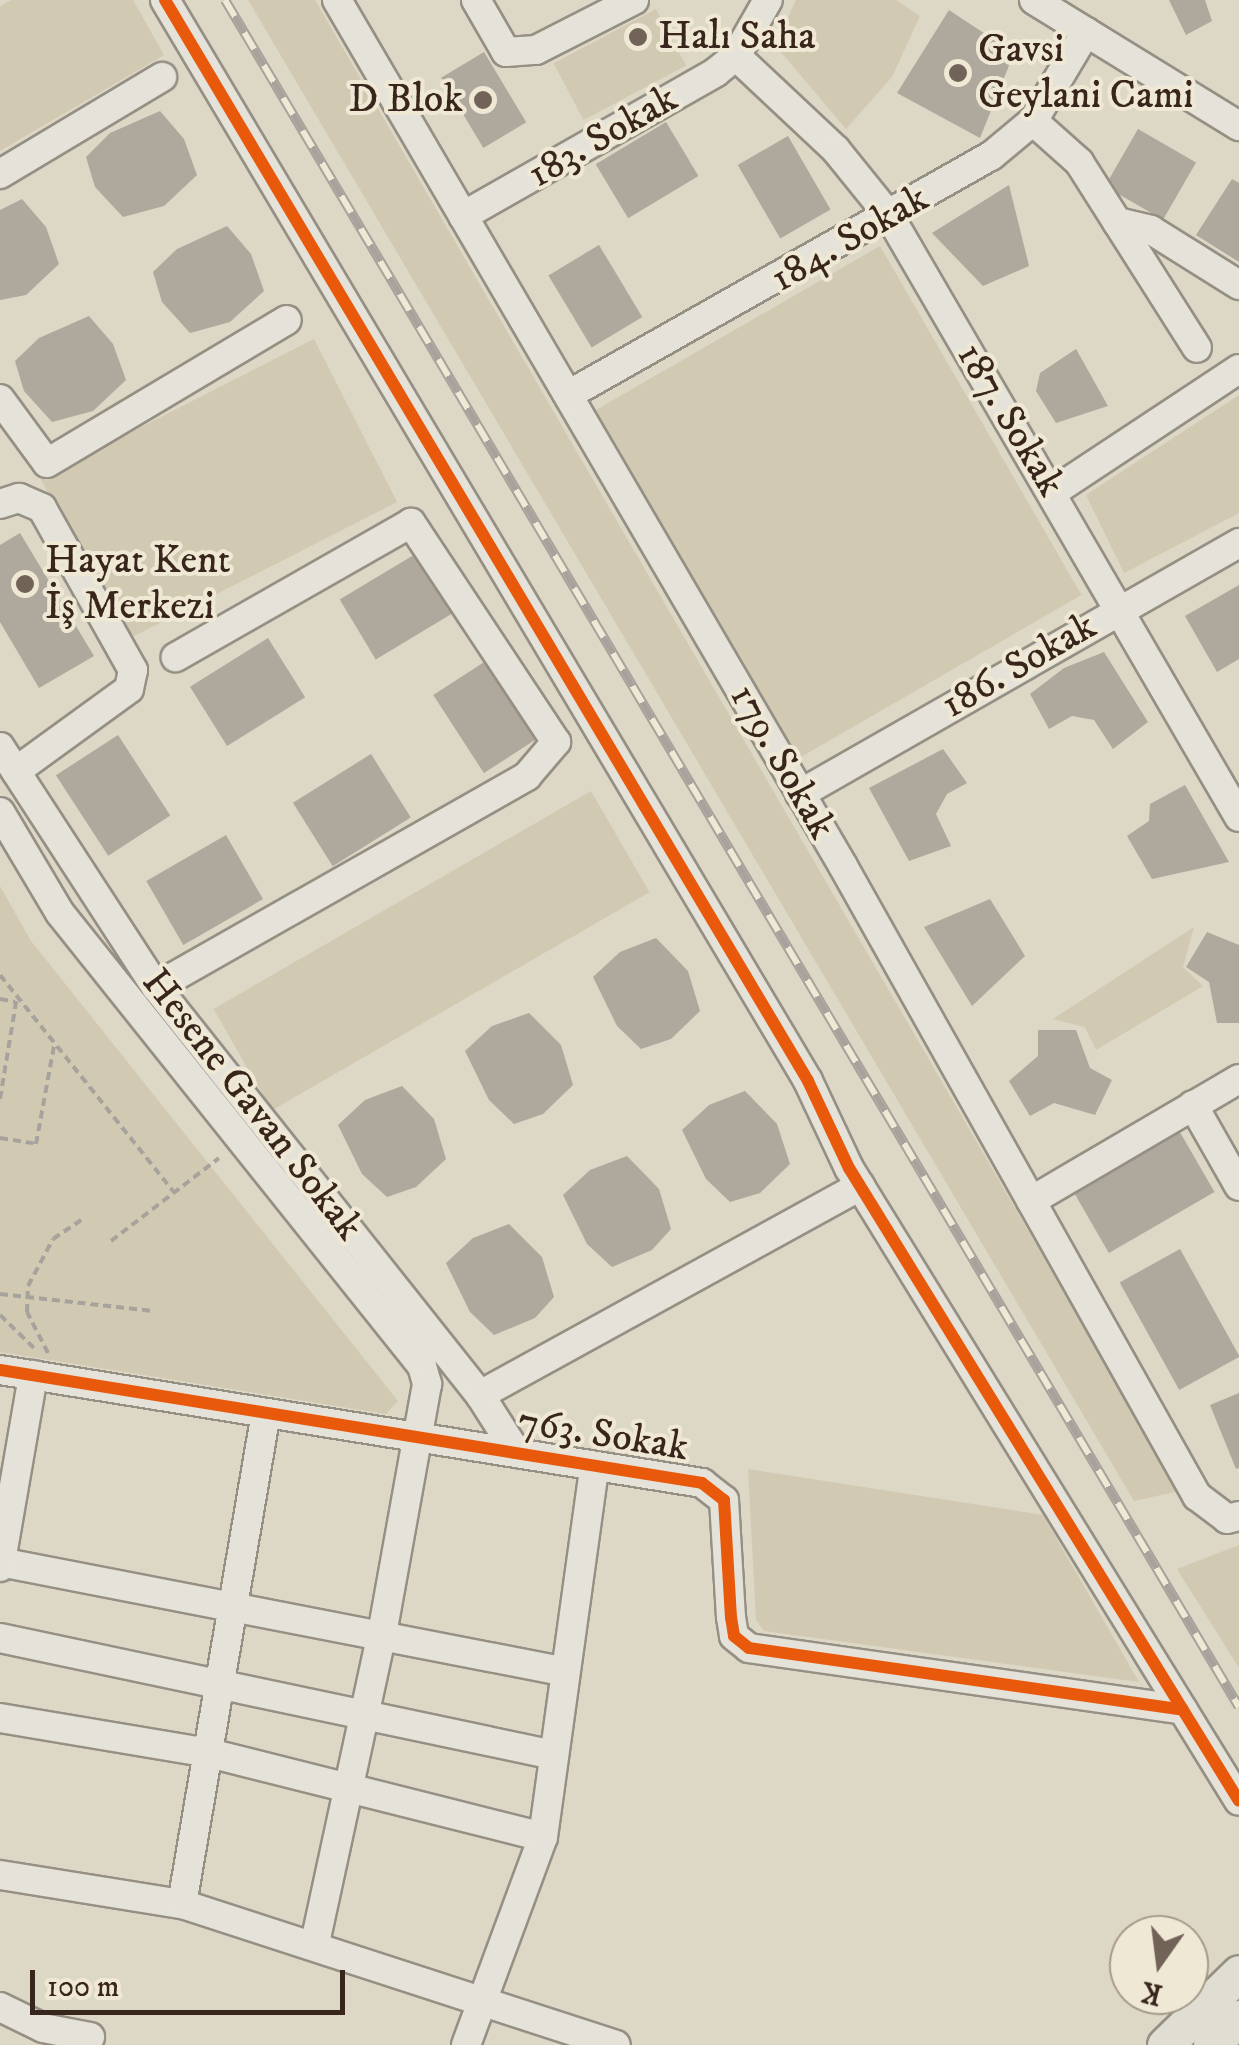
<!DOCTYPE html>
<html>
<head>
<meta charset="utf-8">
<style>
	body { margin:0 }
	#map { position:relative; width:1239px; height:2045px; overflow:hidden; background:#ddd7c6; font-family:"IM FELL DW Pica",serif }
	div>[style] { position:absolute }
	[style*='--x'] { left:calc(var(--x)*1px); top:calc(var(--y)*1px); width:calc(var(--w)*1px); rotate:calc(var(--a)*1deg) }
	.green>* { inset:0; background:#d1c9b2; transform-origin:0 0 }
	.building>* { inset:0; background:#aea89d; transform-origin:0 0 }
	.path>* { height:4px; margin-top:-2px; transform-origin:0; background:repeating-linear-gradient(90deg,#a7a29b 0 8px,transparent 0 13px) }
	.roads { filter:drop-shadow(2px 0 #958f84) drop-shadow(-2px 0 #958f84) drop-shadow(0 2px #958f84) drop-shadow(0 -2px #958f84) }
	.minor>* { height:28px; margin:-14px; padding:0 14px; transform-origin:14px; border-radius:14px; background:#e5e2da }
	.major>* { height:35px; margin:-17.5px; padding:0 17.5px; transform-origin:17.5px; border-radius:17.5px; background:#e0ddd3 }
	.rail>* { height:10px; margin-top:-5px; transform-origin:0; background:repeating-linear-gradient(90deg,#efe8d4 0 19px,#a7a29b 0 38px); box-sizing:border-box; border-block:2px solid #a7a29b }
	.cycleway>* { height:12px; margin:-6px; padding:0 6px; transform-origin:6px; border-radius:6px; background:#e8590c }
	.dots>* { width:28px; height:28px; translate:-50% -50%; box-sizing:border-box; border:5px solid #efe8d4; border-radius:50% }
	span { translate:-50% -50%; white-space:nowrap; text-align:center; line-height:1.15; -webkit-text-stroke:8px #efe8d4; paint-order:stroke }
	.poi-label { font-size:40px; color:#38251c }
	.left { translate:0 -50%; text-align:left }
	.right { translate:-100% -50%; text-align:right }
	.street-label { font-size:40px; color:#38251c }
	.north { position:absolute; left:1109px; top:1915px; width:100px; height:100px; box-sizing:border-box; background:#efe8d4; border:2px solid #a69a8a; border-radius:50%; rotate:194deg; font-size:28px; font-weight:700; line-height:40px; text-align:center; color:#38251c }
	.north::after { content:''; display:block; margin:auto; width:35px; height:45px; background:#726358; clip-path:polygon(50% 0,100% 100%,50% 72%,0 100%) }
	.scale { position:absolute; left:30px; top:1970px; width:315px; height:45px; box-sizing:border-box; border:5px solid #38251c; border-top:0; padding-left:12px; font-size:30px; line-height:35px; white-space:nowrap; color:#38251c; -webkit-text-stroke:8px #efe8d4; paint-order:stroke }
</style>
</head>
<body>
<div id="map">
	<div class="green">
		<i style="clip-path:polygon(11px 0,133px 0,164px 55px,0 151px,0 6px)"></i>
		<i style="clip-path:polygon(248px 0,315px 0,1179px 1491px,1134px 1501px)"></i>
		<i style="clip-path:polygon(796px 0,896px 0,920px 16px,892px 77px,846px 129px,775px 45px)"></i>
		<i style="left:656px;top:9px;width:64px;height:116px;rotate:62deg"></i>
		<i style="left:880px;top:246px;width:403px;height:328px;rotate:60deg"></i>
		<i style="left:314px;top:339px;width:183px;height:307px;rotate:63deg"></i>
		<i style="clip-path:polygon(1239px 395px,1239px 513px,1124px 573px,1086px 495px)"></i>
		<i style="left:591px;top:791px;width:117px;height:436px;rotate:60deg"></i>
		<i style="clip-path:polygon(0 886px,31px 941px,398px 1401px,386px 1414px,0 1352px)"></i>
		<i style="clip-path:polygon(1194px 927px,1183px 967px,1203px 986px,1096px 1050px,1085px 1027px,1053px 1019px)"></i>
		<i style="clip-path:polygon(748px 1469px,1043px 1515px,1139px 1682px,764px 1631px,756px 1620px)"></i>
		<i style="clip-path:polygon(1239px 1545px,1239px 1668px,1177px 1569px)"></i>
	</div>
	<div class="building">
		<i style="clip-path:polygon(1169px 0,1205px 0,1212px 21px,1186px 35px)"></i>
		<i style="clip-path:polygon(949px 10px,1014px 53px,980px 138px,897px 93px)"></i>
		<i style="left:484px;top:52px;width:82px;height:50px;rotate:59deg"></i>
		<i style="clip-path:polygon(160px 111px,184px 139px,197px 175px,164px 206px,123px 217px,95px 187px,86px 157px,110px 133px)"></i>
		<i style="left:666px;top:122px;width:63px;height:82px;rotate:59deg"></i>
		<i style="left:1138px;top:129px;width:67px;height:66px;rotate:30deg"></i>
		<i style="left:788px;top:136px;width:85px;height:58px;rotate:60deg"></i>
		<i style="clip-path:polygon(1232px 179px,1239px 183px,1239px 262px,1196px 235px)"></i>
		<i style="clip-path:polygon(1009px 185px,1029px 266px,983px 286px,932px 233px)"></i>
		<i style="clip-path:polygon(22px 199px,46px 227px,59px 264px,26px 295px,0 300px,0 210px)"></i>
		<i style="clip-path:polygon(227px 226px,251px 254px,264px 291px,230px 322px,190px 333px,162px 302px,153px 272px,177px 249px)"></i>
		<i style="left:599px;top:245px;width:84px;height:59px;rotate:59deg"></i>
		<i style="clip-path:polygon(89px 316px,113px 344px,126px 380px,93px 411px,52px 422px,24px 391px,15px 361px,39px 338px)"></i>
		<i style="clip-path:polygon(1076px 349px,1108px 406px,1056px 423px,1036px 391px,1040px 373px)"></i>
		<i style="clip-path:polygon(20px 533px,94px 656px,39px 688px,0 622px,0 545px)"></i>
		<i style="left:422px;top:550px;width:70px;height:96px;rotate:59deg"></i>
		<i style="clip-path:polygon(1239px 585px,1239px 659px,1217px 672px,1185px 616px)"></i>
		<i style="left:268px;top:638px;width:70px;height:92px;rotate:58deg"></i>
		<i style="clip-path:polygon(1104px 652px,1148px 722px,1113px 749px,1094px 720px,1072px 716px,1049px 729px,1030px 694px,1064px 668px)"></i>
		<i style="left:492px;top:657px;width:93px;height:70px;rotate:57deg"></i>
		<i style="left:118px;top:735px;width:96px;height:74px;rotate:57deg"></i>
		<i style="clip-path:polygon(943px 749px,967px 783px,947px 794px,936px 814px,951px 846px,909px 861px,869px 788px)"></i>
		<i style="left:371px;top:754px;width:75px;height:92px;rotate:58deg"></i>
		<i style="clip-path:polygon(1185px 785px,1229px 862px,1152px 879px,1127px 836px,1149px 821px,1150px 804px)"></i>
		<i style="left:226px;top:835px;width:74px;height:92px;rotate:60deg"></i>
		<i style="clip-path:polygon(990px 899px,1025px 956px,972px 1006px,924px 927px)"></i>
		<i style="clip-path:polygon(1207px 932px,1239px 945px,1239px 1023px,1217px 1023px,1209px 982px,1186px 967px)"></i>
		<i style="clip-path:polygon(656px 938px,688px 971px,700px 1011px,671px 1039px,641px 1049px,617px 1026px,593px 977px,620px 952px)"></i>
		<i style="clip-path:polygon(529px 1013px,561px 1045px,573px 1085px,543px 1114px,514px 1124px,489px 1100px,465px 1051px,492px 1026px)"></i>
		<i style="clip-path:polygon(1038px 1030px,1076px 1030px,1090px 1068px,1112px 1080px,1095px 1115px,1054px 1103px,1030px 1116px,1009px 1081px,1038px 1056px)"></i>
		<i style="clip-path:polygon(402px 1086px,434px 1119px,446px 1159px,416px 1187px,387px 1197px,362px 1174px,338px 1125px,365px 1100px)"></i>
		<i style="clip-path:polygon(745px 1091px,777px 1124px,790px 1164px,760px 1193px,730px 1202px,706px 1179px,682px 1130px,709px 1105px)"></i>
		<i style="left:1177px;top:1127px;width:75px;height:122px;rotate:60deg"></i>
		<i style="clip-path:polygon(627px 1156px,659px 1189px,671px 1229px,652px 1250px,612px 1267px,587px 1244px,563px 1195px,590px 1170px)"></i>
		<i style="clip-path:polygon(509px 1224px,542px 1257px,554px 1297px,535px 1318px,494px 1335px,470px 1312px,446px 1263px,473px 1238px)"></i>
		<i style="left:1180px;top:1249px;width:123px;height:69px;rotate:61deg"></i>
		<i style="clip-path:polygon(1239px 1393px,1239px 1468px,1236px 1469px,1210px 1405px)"></i>
	</div>
	<div class="path">
		<i style="--x:0;--y:975;--w:277;--a:51.3"></i>
		<i style="--x:0;--y:999;--w:15;--a:11"></i>
		<i style="--x:0;--y:1099;--w:104;--a:-80.6"></i>
		<i style="--x:0;--y:1138;--w:36;--a:9"></i>
		<i style="--x:36;--y:1144;--w:100;--a:-79.6"></i>
		<i style="--x:111;--y:1241;--w:136;--a:-37.5"></i>
		<i style="--x:0;--y:1294;--w:154;--a:6.3"></i>
		<i style="--x:0;--y:1315;--w:50;--a:44.2"></i>
		<i style="--x:48;--y:1353;--w:46;--a:-117.1"></i>
		<i style="--x:27;--y:1312;--w:26;--a:-88"></i>
		<i style="--x:28;--y:1286;--w:53;--a:-62"></i>
		<i style="--x:53;--y:1239;--w:34;--a:-34"></i>
	</div>
	<div class="roads">
		<div class="minor">
			<i style="--x:165;--y:0;--w:1258;--a:59.25"></i>
			<i style="--x:808;--y:1081;--w:96;--a:64.8"></i>
			<i style="--x:849;--y:1168;--w:743;--a:58.36"></i>
			<i style="--x:337;--y:0;--w:1003;--a:59.7"></i>
			<i style="--x:843;--y:866;--w:723;--a:60.67"></i>
			<i style="--x:1197;--y:1496;--w:38;--a:37"></i>
			<i style="--x:1227;--y:1519;--w:12;--a:-14"></i>
			<i style="--x:476;--y:0;--w:60;--a:60"></i>
			<i style="--x:506;--y:52;--w:30;--a:-4"></i>
			<i style="--x:536;--y:50;--w:110;--a:-27"></i>
			<i style="--x:1034;--y:0;--w:241;--a:31.6"></i>
			<i style="--x:736;--y:56;--w:137;--a:43.2"></i>
			<i style="--x:836;--y:150;--w:86;--a:51.1"></i>
			<i style="--x:890;--y:217;--w:694;--a:59.81"></i>
			<i style="--x:1033;--y:121;--w:62;--a:41.7"></i>
			<i style="--x:1079;--y:162;--w:220;--a:57.6"></i>
			<i style="--x:0;--y:174;--w:189;--a:-30.9"></i>
			<i style="--x:463;--y:216;--w:291;--a:-29.6"></i>
			<i style="--x:716;--y:72;--w:26;--a:-39"></i>
			<i style="--x:736;--y:56;--w:64;--a:-60.3"></i>
			<i style="--x:1117;--y:222;--w:35;--a:13"></i>
			<i style="--x:1151;--y:230;--w:104;--a:32"></i>
			<i style="--x:568;--y:395;--w:486;--a:-29.5"></i>
			<i style="--x:991;--y:156;--w:55;--a:-39.8"></i>
			<i style="--x:1033;--y:121;--w:104;--a:-59.2"></i>
			<i style="--x:0;--y:399;--w:79;--a:53.7"></i>
			<i style="--x:47;--y:463;--w:279;--a:-30.8"></i>
			<i style="--x:1053;--y:492;--w:223;--a:-33.5"></i>
			<i style="--x:0;--y:504;--w:20;--a:-18"></i>
			<i style="--x:19;--y:498;--w:25;--a:23"></i>
			<i style="--x:42;--y:508;--w:186;--a:60.7"></i>
			<i style="--x:133;--y:670;--w:19;--a:102"></i>
			<i style="--x:129;--y:689;--w:140;--a:144"></i>
			<i style="--x:0;--y:747;--w:286;--a:57"></i>
			<i style="--x:156;--y:987;--w:521;--a:51.55"></i>
			<i style="--x:480;--y:1395;--w:69;--a:57.5"></i>
			<i style="--x:800;--y:794;--w:506;--a:-29.76"></i>
			<i style="--x:0;--y:812;--w:117;--a:59.3"></i>
			<i style="--x:60;--y:913;--w:580;--a:51.37"></i>
			<i style="--x:422;--y:1366;--w:19;--a:74"></i>
			<i style="--x:427;--y:1384;--w:253;--a:100.2"></i>
			<i style="--x:382;--y:1633;--w:317;--a:102.2"></i>
			<i style="--x:156;--y:987;--w:427;--a:-29.6"></i>
			<i style="--x:527;--y:776;--w:45;--a:-49.5"></i>
			<i style="--x:556;--y:742;--w:263;--a:-123.5"></i>
			<i style="--x:411;--y:523;--w:271;--a:150.3"></i>
			<i style="--x:1193;--y:1105;--w:93;--a:60.4"></i>
			<i style="--x:1031;--y:1201;--w:241;--a:-30.4"></i>
			<i style="--x:0;--y:1370;--w:711;--a:9.14"></i>
			<i style="--x:702;--y:1483;--w:28;--a:38"></i>
			<i style="--x:724;--y:1500;--w:117;--a:86.6"></i>
			<i style="--x:731;--y:1617;--w:19;--a:81"></i>
			<i style="--x:734;--y:1636;--w:19;--a:39"></i>
			<i style="--x:749;--y:1648;--w:438;--a:8.1"></i>
			<i style="--x:480;--y:1395;--w:434;--a:-28.8"></i>
			<i style="--x:0;--y:1562;--w:572;--a:10.98"></i>
			<i style="--x:0;--y:1567;--w:195;--a:-80.2"></i>
			<i style="--x:0;--y:1638;--w:566;--a:11.93"></i>
			<i style="--x:0;--y:1718;--w:212;--a:9.5"></i>
			<i style="--x:209;--y:1753;--w:344;--a:14.1"></i>
			<i style="--x:0;--y:1875;--w:184;--a:9.1"></i>
			<i style="--x:182;--y:1904;--w:456;--a:18"></i>
			<i style="--x:182;--y:1904;--w:498;--a:-80.3"></i>
			<i style="--x:0;--y:2007;--w:48;--a:26"></i>
			<i style="--x:43;--y:2028;--w:48;--a:10.8"></i>
			<i style="--x:466;--y:2045;--w:222;--a:-69.7"></i>
			<i style="--x:543;--y:1837;--w:370;--a:-82.1"></i>
		</div>
		<div class="major">
			<i style="--x:1165;--y:2045;--w:103;--a:-44.2"></i>
			<i style="--x:1211;--y:2045;--w:39;--a:-44"></i>
		</div>
	</div>
	<div class="rail">
		<i style="--x:225;--y:0;--w:1985;--a:59.29"></i>
	</div>
	<div class="cycleway">
		<i style="--x:165;--y:0;--w:1258;--a:59.25"></i>
		<i style="--x:808;--y:1081;--w:96;--a:64.8"></i>
		<i style="--x:849;--y:1168;--w:743;--a:58.36"></i>
		<i style="--x:0;--y:1370;--w:711;--a:9.14"></i>
		<i style="--x:702;--y:1483;--w:28;--a:38"></i>
		<i style="--x:724;--y:1500;--w:117;--a:86.6"></i>
		<i style="--x:731;--y:1617;--w:19;--a:81"></i>
		<i style="--x:734;--y:1636;--w:19;--a:39"></i>
		<i style="--x:749;--y:1648;--w:438;--a:8.1"></i>
	</div>
	<div class="dots">
		<i style="left:638px;top:37px;background:#726358"></i>
		<i style="left:958px;top:73px;background:#726358"></i>
		<i style="left:483px;top:100px;background:#726358"></i>
		<i style="left:25px;top:584px;background:#726358"></i>
	</div>
	<div class="poi-label">
		<span class="left" style="left:658px;top:37px">Halı Saha</span>
		<span class="left" style="left:978px;top:73px">Gavsi<br>Geylani Cami</span>
		<span class="right" style="left:463px;top:100px">D Blok</span>
		<span class="left" style="left:45px;top:584px">Hayat Kent<br>İş Merkezi</span>
	</div>
	<div class="street-label">
		<span style="left:603px;top:137px;rotate:-30deg">183. Sokak</span>
		<span style="left:850px;top:239px;rotate:-30deg">184. Sokak</span>
		<span style="left:1010px;top:420px;rotate:59deg">187. Sokak</span>
		<span style="left:1019px;top:666px;rotate:-30deg">186. Sokak</span>
		<span style="left:782px;top:762px;rotate:60deg">179. Sokak</span>
		<span style="left:252px;top:1105px;rotate:52deg">Hesene Gavan Sokak</span>
		<span style="left:603px;top:1435px;rotate:9deg">763. Sokak</span>
	</div>
	<div class="north">K</div>
	<div class="scale">100 m</div>
</div>
</body>
</html>
